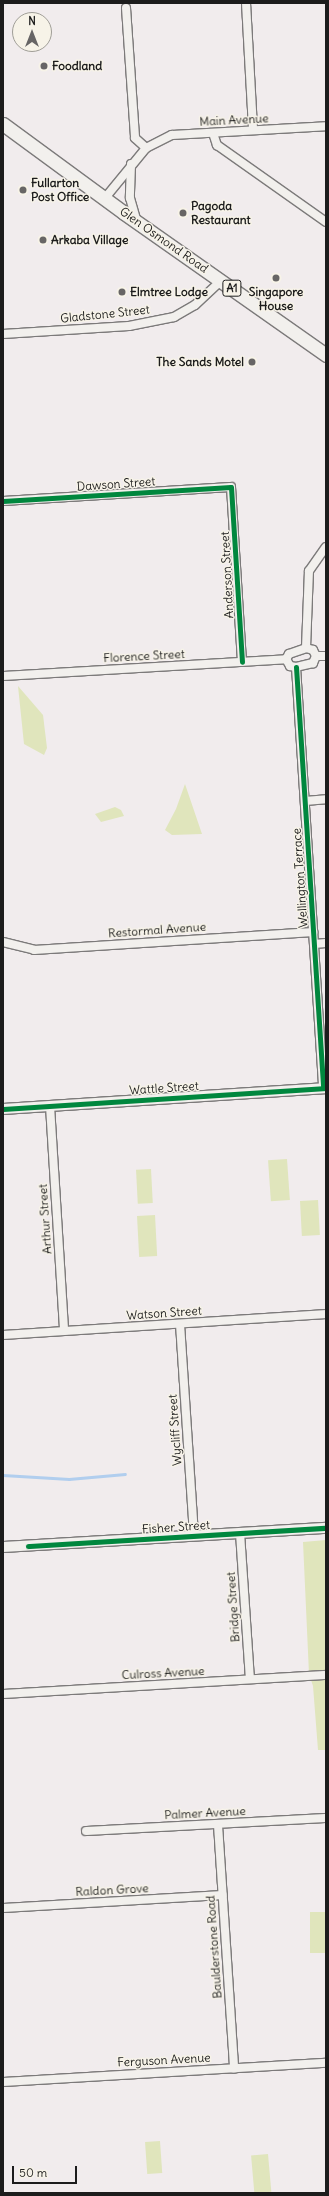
<!DOCTYPE html>
<html>
<head>
<meta charset="utf-8">
<style>
	body { margin:0 }
	#map { position:relative; width:329px; height:2196px; overflow:hidden; background:#f1eced; font-family:Delius,sans-serif }
	div>[style] { position:absolute }
	[style*='--x'] { left:calc(var(--x)*1px); top:calc(var(--y)*1px); width:calc(var(--w)*1px); rotate:calc(var(--a)*1deg) }
	.green>* { inset:0; background:#e0e5bc; transform-origin:0 0 }
	.stream>* { height:2.5px; margin:-1.25px; padding:0 1.25px; transform-origin:1.25px; border-radius:1.25px; background:#b1ceee }
	.roads { filter:drop-shadow(1px 0 #7c7a7a) drop-shadow(-1px 0 #7c7a7a) drop-shadow(0 1px #7c7a7a) drop-shadow(0 -1px #7c7a7a) }
	.minor>* { height:8px; margin:-4px; padding:0 4px; transform-origin:4px; border-radius:4px; background:#f2f0ed }
	.tertiary>* { height:10px; margin:-5px; padding:0 5px; transform-origin:5px; border-radius:5px; background:#f2f0ed }
	.trunk>* { height:13px; margin:-6.5px; padding:0 6.5px; transform-origin:6.5px; border-radius:6.5px; background:#f2f0ed }
	.cycleway>* { height:5px; margin:-2.5px; padding:0 2.5px; transform-origin:2.5px; border-radius:2.5px; background:#00873e }
	.dots>* { width:11px; height:11px; translate:-50% -50%; box-sizing:border-box; border:2px solid #f7f3e8; border-radius:50% }
	span { translate:-50% -50%; white-space:nowrap; text-align:center; line-height:1.15; -webkit-text-stroke:3px #f7f3e8; paint-order:stroke }
	.shield-label span { padding:1px 3px; background:#f7f3e8; border:1px solid; border-radius:3px; -webkit-text-stroke-width:0 }
	.shield-label { font-size:11px; color:#1c1c1c; font-weight:700 }
	.poi-label { font-size:12px; color:#1c1c1c; font-weight:700 }
	.left { translate:0 -50%; text-align:left }
	.right { translate:-100% -50%; text-align:right }
	.street-label { font-size:12px; color:#1c1c1c }
	.frame { position:absolute; inset:0; border:4px solid #1c1c1c; pointer-events:none }
	.north { position:absolute; left:12px; top:12px; width:40px; height:40px; box-sizing:border-box; background:#f7f3e8; border:1px solid #9f9d96; border-radius:50%; rotate:0deg; font-size:11px; font-weight:700; line-height:16px; text-align:center; color:#1c1c1c }
	.north::after { content:''; display:block; margin:auto; width:14px; height:18px; background:#676565; clip-path:polygon(50% 0,100% 100%,50% 72%,0 100%) }
	.scale { position:absolute; left:12px; top:2166px; width:65px; height:18px; box-sizing:border-box; border:2px solid #1c1c1c; border-top:0; padding-left:5px; font-size:12px; line-height:14px; white-space:nowrap; color:#1c1c1c; -webkit-text-stroke:3px #f7f3e8; paint-order:stroke }
</style>
</head>
<body>
<div id="map">
	<div class="green">
		<i style="clip-path:polygon(18px 686px,43px 715px,47px 748px,44px 755px,24px 744px)"></i>
		<i style="clip-path:polygon(185px 784px,202px 834px,172px 835px,165px 830px,176px 809px)"></i>
		<i style="clip-path:polygon(115px 807px,121px 810px,124px 816px,101px 822px,95px 814px)"></i>
		<i style="left:287px;top:1159px;width:41px;height:19px;rotate:86deg"></i>
		<i style="left:151px;top:1169px;width:34px;height:15px;rotate:87deg"></i>
		<i style="left:318px;top:1200px;width:35px;height:18px;rotate:87deg"></i>
		<i style="left:155px;top:1215px;width:41px;height:18px;rotate:87deg"></i>
		<i style="clip-path:polygon(326px 1540px,326px 1750px,318px 1750px,313px 1686px,309px 1674px,303px 1542px)"></i>
		<i style="left:326px;top:1912px;width:41px;height:16px;rotate:90deg"></i>
		<i style="left:160px;top:2141px;width:32px;height:15px;rotate:86deg"></i>
		<i style="left:268px;top:2154px;width:38px;height:17px;rotate:85deg"></i>
	</div>
	<div class="stream">
		<i style="--x:3;--y:1475;--w:66;--a:3.5"></i>
		<i style="--x:69;--y:1479;--w:56;--a:-5.1"></i>
	</div>
	<div class="roads">
		<div class="minor">
			<i style="--x:246;--y:3;--w:127;--a:86.8"></i>
			<i style="--x:126;--y:8;--w:130;--a:86"></i>
			<i style="--x:135;--y:138;--w:15;--a:42"></i>
			<i style="--x:146;--y:148;--w:29;--a:-27"></i>
			<i style="--x:172;--y:135;--w:154;--a:-3.3"></i>
			<i style="--x:213;--y:133;--w:13;--a:72"></i>
			<i style="--x:217;--y:145;--w:133;--a:35.2"></i>
			<i style="--x:131;--y:164;--w:34;--a:92"></i>
			<i style="--x:130;--y:198;--w:25;--a:74"></i>
			<i style="--x:105;--y:198;--w:65;--a:-50.6"></i>
			<i style="--x:3;--y:334;--w:126;--a:-3.6"></i>
			<i style="--x:129;--y:326;--w:46;--a:-11.3"></i>
			<i style="--x:174;--y:317;--w:24;--a:-30"></i>
			<i style="--x:195;--y:305;--w:35;--a:-43"></i>
			<i style="--x:3;--y:501;--w:228;--a:-3.5"></i>
			<i style="--x:231;--y:487;--w:175;--a:86.4"></i>
			<i style="--x:306;--y:648;--w:77;--a:-87.8"></i>
			<i style="--x:309;--y:571;--w:29;--a:-55"></i>
			<i style="--x:306;--y:648;--w:7;--a:16"></i>
			<i style="--x:313;--y:650;--w:7;--a:63"></i>
			<i style="--x:316;--y:656;--w:8;--a:113"></i>
			<i style="--x:313;--y:663;--w:17;--a:167"></i>
			<i style="--x:296;--y:667;--w:6;--a:-171"></i>
			<i style="--x:290;--y:666;--w:8;--a:-120"></i>
			<i style="--x:286;--y:659;--w:6;--a:-59"></i>
			<i style="--x:289;--y:654;--w:18;--a:-19"></i>
			<i style="--x:316;--y:656;--w:10;--a:0"></i>
			<i style="--x:296;--y:667;--w:422;--a:86.3"></i>
			<i style="--x:3;--y:676;--w:284;--a:-3.4"></i>
			<i style="--x:305;--y:801;--w:21;--a:-5"></i>
			<i style="--x:3;--y:942;--w:32;--a:14"></i>
			<i style="--x:34;--y:950;--w:280;--a:-3.7"></i>
			<i style="--x:314;--y:944;--w:12;--a:-5"></i>
			<i style="--x:50;--y:1106;--w:225;--a:86.4"></i>
			<i style="--x:180;--y:1324;--w:212;--a:86.2"></i>
			<i style="--x:3;--y:1335;--w:324;--a:-3.7"></i>
			<i style="--x:240;--y:1533;--w:146;--a:86.1"></i>
			<i style="--x:3;--y:1694;--w:322;--a:-3.4"></i>
			<i style="--x:218;--y:1825;--w:244;--a:86.2"></i>
			<i style="--x:86;--y:1831;--w:240;--a:-3.1"></i>
			<i style="--x:3;--y:1908;--w:220;--a:-3.4"></i>
			<i style="--x:3;--y:2082;--w:324;--a:-3.4"></i>
		</div>
		<div class="tertiary">
			<i style="--x:3;--y:1109;--w:324;--a:-3.7"></i>
			<i style="--x:3;--y:1547;--w:324;--a:-3.4"></i>
		</div>
		<div class="trunk">
			<i style="--x:3;--y:124;--w:150;--a:36.3"></i>
			<i style="--x:124;--y:213;--w:247;--a:35.1"></i>
		</div>
	</div>
	<div class="cycleway">
		<i style="--x:3;--y:501;--w:228;--a:-3.5"></i>
		<i style="--x:231;--y:487;--w:175;--a:86.4"></i>
		<i style="--x:296;--y:667;--w:422;--a:86.3"></i>
		<i style="--x:3;--y:1109;--w:324;--a:-3.7"></i>
		<i style="--x:28;--y:1546;--w:299;--a:-3.5"></i>
	</div>
	<div class="dots">
		<i style="left:44px;top:66px;background:#676565"></i>
		<i style="left:23px;top:190px;background:#676565"></i>
		<i style="left:183px;top:213px;background:#676565"></i>
		<i style="left:43px;top:240px;background:#676565"></i>
		<i style="left:276px;top:278px;background:#676565"></i>
		<i style="left:122px;top:292px;background:#676565"></i>
		<i style="left:252px;top:362px;background:#676565"></i>
	</div>
	<div class="shield-label">
		<span style="left:232px;top:288px">A1</span>
	</div>
	<div class="poi-label">
		<span class="left" style="left:52px;top:66px">Foodland</span>
		<span class="left" style="left:31px;top:190px">Fullarton<br>Post Office</span>
		<span class="left" style="left:191px;top:213px">Pagoda<br>Restaurant</span>
		<span class="left" style="left:51px;top:240px">Arkaba Village</span>
		<span class="left" style="left:130px;top:292px">Elmtree Lodge</span>
		<span style="left:276px;top:299px">Singapore<br>House</span>
		<span class="right" style="left:244px;top:362px">The Sands Motel</span>
	</div>
	<div class="street-label">
		<span style="left:234px;top:120px;rotate:-3deg">Main Avenue</span>
		<span style="left:164px;top:240px;rotate:35deg">Glen Osmond Road</span>
		<span style="left:105px;top:314px;rotate:-6deg">Gladstone Street</span>
		<span style="left:116px;top:484px;rotate:-4deg">Dawson Street</span>
		<span style="left:227px;top:575px;rotate:-93deg">Anderson Street</span>
		<span style="left:144px;top:656px;rotate:-3deg">Florence Street</span>
		<span style="left:300px;top:878px;rotate:-94deg">Wellington Terrace</span>
		<span style="left:157px;top:930px;rotate:-4deg">Restormal Avenue</span>
		<span style="left:164px;top:1088px;rotate:-4deg">Wattle Street</span>
		<span style="left:45px;top:1219px;rotate:-94deg">Arthur Street</span>
		<span style="left:164px;top:1313px;rotate:-4deg">Watson Street</span>
		<span style="left:175px;top:1430px;rotate:-94deg">Wycliff Street</span>
		<span style="left:176px;top:1527px;rotate:-4deg">Fisher Street</span>
		<span style="left:233px;top:1607px;rotate:-94deg">Bridge Street</span>
		<span style="left:163px;top:1673px;rotate:-3deg">Culross Avenue</span>
		<span style="left:205px;top:1813px;rotate:-3deg">Palmer Avenue</span>
		<span style="left:112px;top:1890px;rotate:-3deg">Raldon Grove</span>
		<span style="left:214px;top:1947px;rotate:-94deg">Baulderstone Road</span>
		<span style="left:164px;top:2060px;rotate:-3deg">Ferguson Avenue</span>
	</div>
	<div class="frame"></div>
	<div class="north">N</div>
	<div class="scale">50 m</div>
</div>
</body>
</html>
